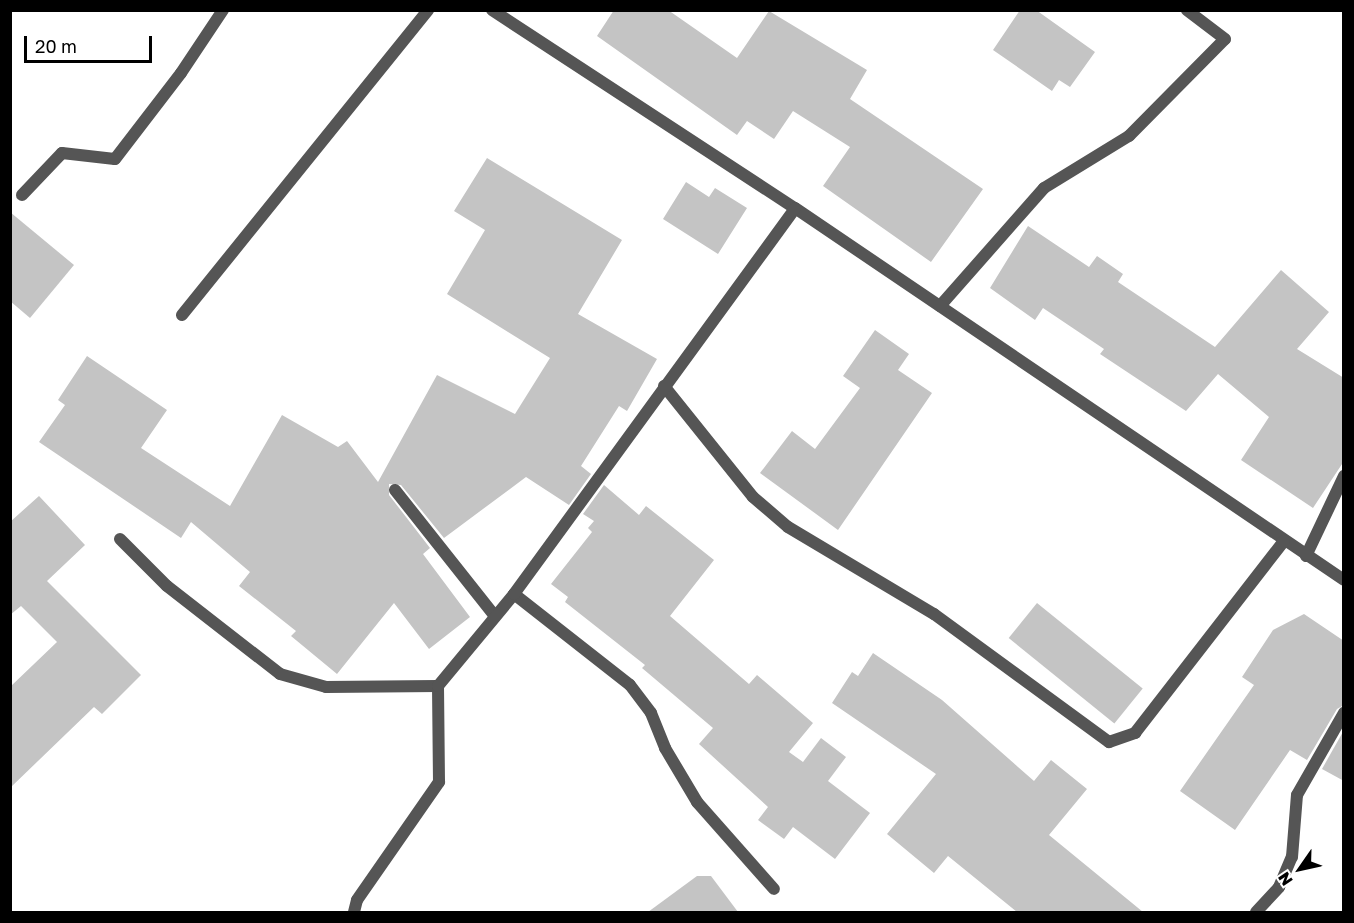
<!DOCTYPE html>
<html>
<head>
<meta charset="utf-8">
<style>
	body { margin:0 }
	#map { position:relative; width:1354px; height:923px; overflow:hidden; background:#fff; font-family:"Golos Text",sans-serif }
	div>[style] { position:absolute }
	[style*='--x'] { left:calc(var(--x)*1px); top:calc(var(--y)*1px); width:calc(var(--w)*1px); rotate:calc(var(--a)*1deg) }
	.building>* { inset:0; background:#c4c4c4; transform-origin:0 0 }
	.lane>* { height:12px; margin:-6px; padding:0 6px; transform-origin:6px; border-radius:6px; background:#555 }
	.street>* { height:12px; margin:-6px; padding:0 6px; transform-origin:6px; border-radius:6px; background:#555 }
	span { translate:-50% -50%; white-space:nowrap; text-align:center; line-height:1.15; -webkit-text-stroke:6px #fff; paint-order:stroke }
	.frame { position:absolute; inset:0; border:12px solid #000; pointer-events:none }
	.north { position:absolute; left:1270px; top:839px; width:60px; height:60px; -webkit-text-stroke:4px #fff; paint-order:stroke; rotate:236deg; font-size:16px; font-weight:700; line-height:24px; text-align:center; color:#000 }
	.north::after { content:''; display:block; margin:auto; width:21px; height:27px; background:#000; clip-path:polygon(50% 0,100% 100%,50% 72%,0 100%) }
	.scale { position:absolute; left:24px; top:36px; width:128px; height:27px; box-sizing:border-box; border:3px solid #000; border-top:0; padding-left:8px; font-size:18px; line-height:21px; white-space:nowrap; color:#000; -webkit-text-stroke:4px #fff; paint-order:stroke }
</style>
</head>
<body>
<div id="map">
	<div class="building">
		<i style="clip-path:polygon(614px 10px,668px 10px,737px 58px,769px 11px,867px 70px,850px 99px,983px 189px,931px 262px,823px 186px,850px 147px,793px 111px,774px 139px,747px 121px,737px 135px,597px 36px)"></i>
		<i style="clip-path:polygon(1020px 10px,1036px 10px,1095px 52px,1070px 87px,1059px 80px,1052px 91px,993px 50px)"></i>
		<i style="clip-path:polygon(487px 158px,622px 240px,578px 314px,657px 359px,627px 411px,619px 406px,581px 466px,591px 474px,569px 505px,526px 477px,444px 538px,401px 485px,389px 484px,389px 495px,430px 548px,423px 554px,470px 617px,429px 649px,394px 603px,337px 674px,291px 636px,296px 631px,239px 586px,250px 572px,191px 522px,181px 538px,39px 442px,65px 405px,58px 400px,87px 356px,167px 410px,141px 448px,230px 506px,282px 415px,338px 447px,347px 441px,378px 482px,437px 375px,515px 414px,550px 358px,447px 294px,485px 230px,454px 211px)"></i>
		<i style="clip-path:polygon(686px 182px,709px 197px,715px 188px,747px 208px,718px 254px,663px 219px)"></i>
		<i style="clip-path:polygon(10px 212px,74px 265px,30px 318px,10px 301px)"></i>
		<i style="clip-path:polygon(1028px 226px,1089px 267px,1097px 256px,1123px 274px,1118px 282px,1215px 347px,1281px 270px,1329px 312px,1297px 349px,1344px 378px,1344px 461px,1313px 508px,1241px 460px,1269px 417px,1218px 374px,1186px 411px,1100px 354px,1104px 349px,1043px 308px,1035px 320px,990px 288px)"></i>
		<i style="clip-path:polygon(875px 330px,909px 354px,898px 370px,932px 393px,838px 530px,760px 473px,792px 431px,815px 449px,860px 388px,843px 376px)"></i>
		<i style="clip-path:polygon(604px 485px,639px 515px,646px 506px,714px 560px,670px 616px,749px 684px,757px 675px,813px 723px,789px 752px,803px 762px,821px 738px,846px 757px,828px 781px,870px 813px,835px 859px,793px 827px,784px 839px,758px 820px,768px 807px,699px 744px,713px 728px,642px 668px,645px 665px,565px 602px,568px 597px,551px 584px,592px 532px,588px 528px,594px 521px,583px 514px)"></i>
		<i style="clip-path:polygon(39px 496px,85px 545px,47px 581px,141px 675px,102px 714px,94px 707px,10px 788px,10px 687px,57px 642px,21px 606px,10px 615px,10px 522px)"></i>
		<i style="left:1037px;top:603px;width:136px;height:45px;rotate:39deg"></i>
		<i style="clip-path:polygon(1304px 614px,1344px 641px,1344px 705px,1337px 709px,1307px 760px,1290px 750px,1235px 830px,1180px 791px,1254px 685px,1242px 677px,1273px 630px)"></i>
		<i style="clip-path:polygon(873px 653px,942px 700px,1034px 781px,1051px 760px,1087px 789px,1049px 835px,1143px 912px,1017px 912px,948px 856px,934px 873px,887px 834px,936px 774px,832px 703px,852px 672px,858px 676px)"></i>
		<i style="clip-path:polygon(1344px 730px,1344px 781px,1322px 769px)"></i>
		<i style="clip-path:polygon(697px 876px,711px 876px,738px 912px,648px 912px)"></i>
	</div>
	<div class="lane">
		<i style="--x:22;--y:195;--w:58;--a:-46.4"></i>
		<i style="--x:62;--y:153;--w:53;--a:6.5"></i>
		<i style="--x:115;--y:159;--w:108;--a:-52.5"></i>
		<i style="--x:181;--y:73;--w:76;--a:-56.3"></i>
		<i style="--x:940;--y:306;--w:157;--a:-48.6"></i>
		<i style="--x:1044;--y:188;--w:100;--a:-31.5"></i>
		<i style="--x:1129;--y:136;--w:136;--a:-45.3"></i>
		<i style="--x:1225;--y:39;--w:48;--a:-142.7"></i>
		<i style="--x:182;--y:315;--w:392;--a:-51.1"></i>
		<i style="--x:395;--y:490;--w:161;--a:51.6"></i>
		<i style="--x:1306;--y:556;--w:89;--a:-64.6"></i>
		<i style="--x:514;--y:594;--w:147;--a:38.1"></i>
		<i style="--x:630;--y:685;--w:35;--a:53"></i>
		<i style="--x:651;--y:713;--w:38;--a:68"></i>
		<i style="--x:665;--y:748;--w:63;--a:59.3"></i>
		<i style="--x:697;--y:802;--w:116;--a:48.5"></i>
		<i style="--x:1256;--y:912;--w:34;--a:-47"></i>
		<i style="--x:1279;--y:887;--w:33;--a:-67"></i>
		<i style="--x:1292;--y:857;--w:62;--a:-85.4"></i>
		<i style="--x:1297;--y:795;--w:95;--a:-60.2"></i>
	</div>
	<div class="street">
		<i style="--x:492;--y:10;--w:362;--a:33.2"></i>
		<i style="--x:795;--y:208;--w:663;--a:34.12"></i>
		<i style="--x:664;--y:386;--w:142;--a:51.3"></i>
		<i style="--x:753;--y:497;--w:46;--a:40.6"></i>
		<i style="--x:788;--y:527;--w:170;--a:30.8"></i>
		<i style="--x:934;--y:614;--w:217;--a:36.2"></i>
		<i style="--x:1109;--y:742;--w:28;--a:-19"></i>
		<i style="--x:1135;--y:733;--w:243;--a:-52.2"></i>
		<i style="--x:120;--y:539;--w:66;--a:45"></i>
		<i style="--x:167;--y:586;--w:143;--a:37.9"></i>
		<i style="--x:280;--y:674;--w:48;--a:15.8"></i>
		<i style="--x:326;--y:687;--w:112;--a:-0.5"></i>
		<i style="--x:354;--y:912;--w:12;--a:-76"></i>
		<i style="--x:357;--y:900;--w:144;--a:-55.2"></i>
		<i style="--x:439;--y:782;--w:96;--a:-90.6"></i>
		<i style="--x:438;--y:686;--w:119;--a:-50.4"></i>
		<i style="--x:514;--y:594;--w:477;--a:-53.9"></i>
	</div>
	<div class="frame"></div>
	<div class="north">N</div>
	<div class="scale">20 m</div>
</div>
</body>
</html>
